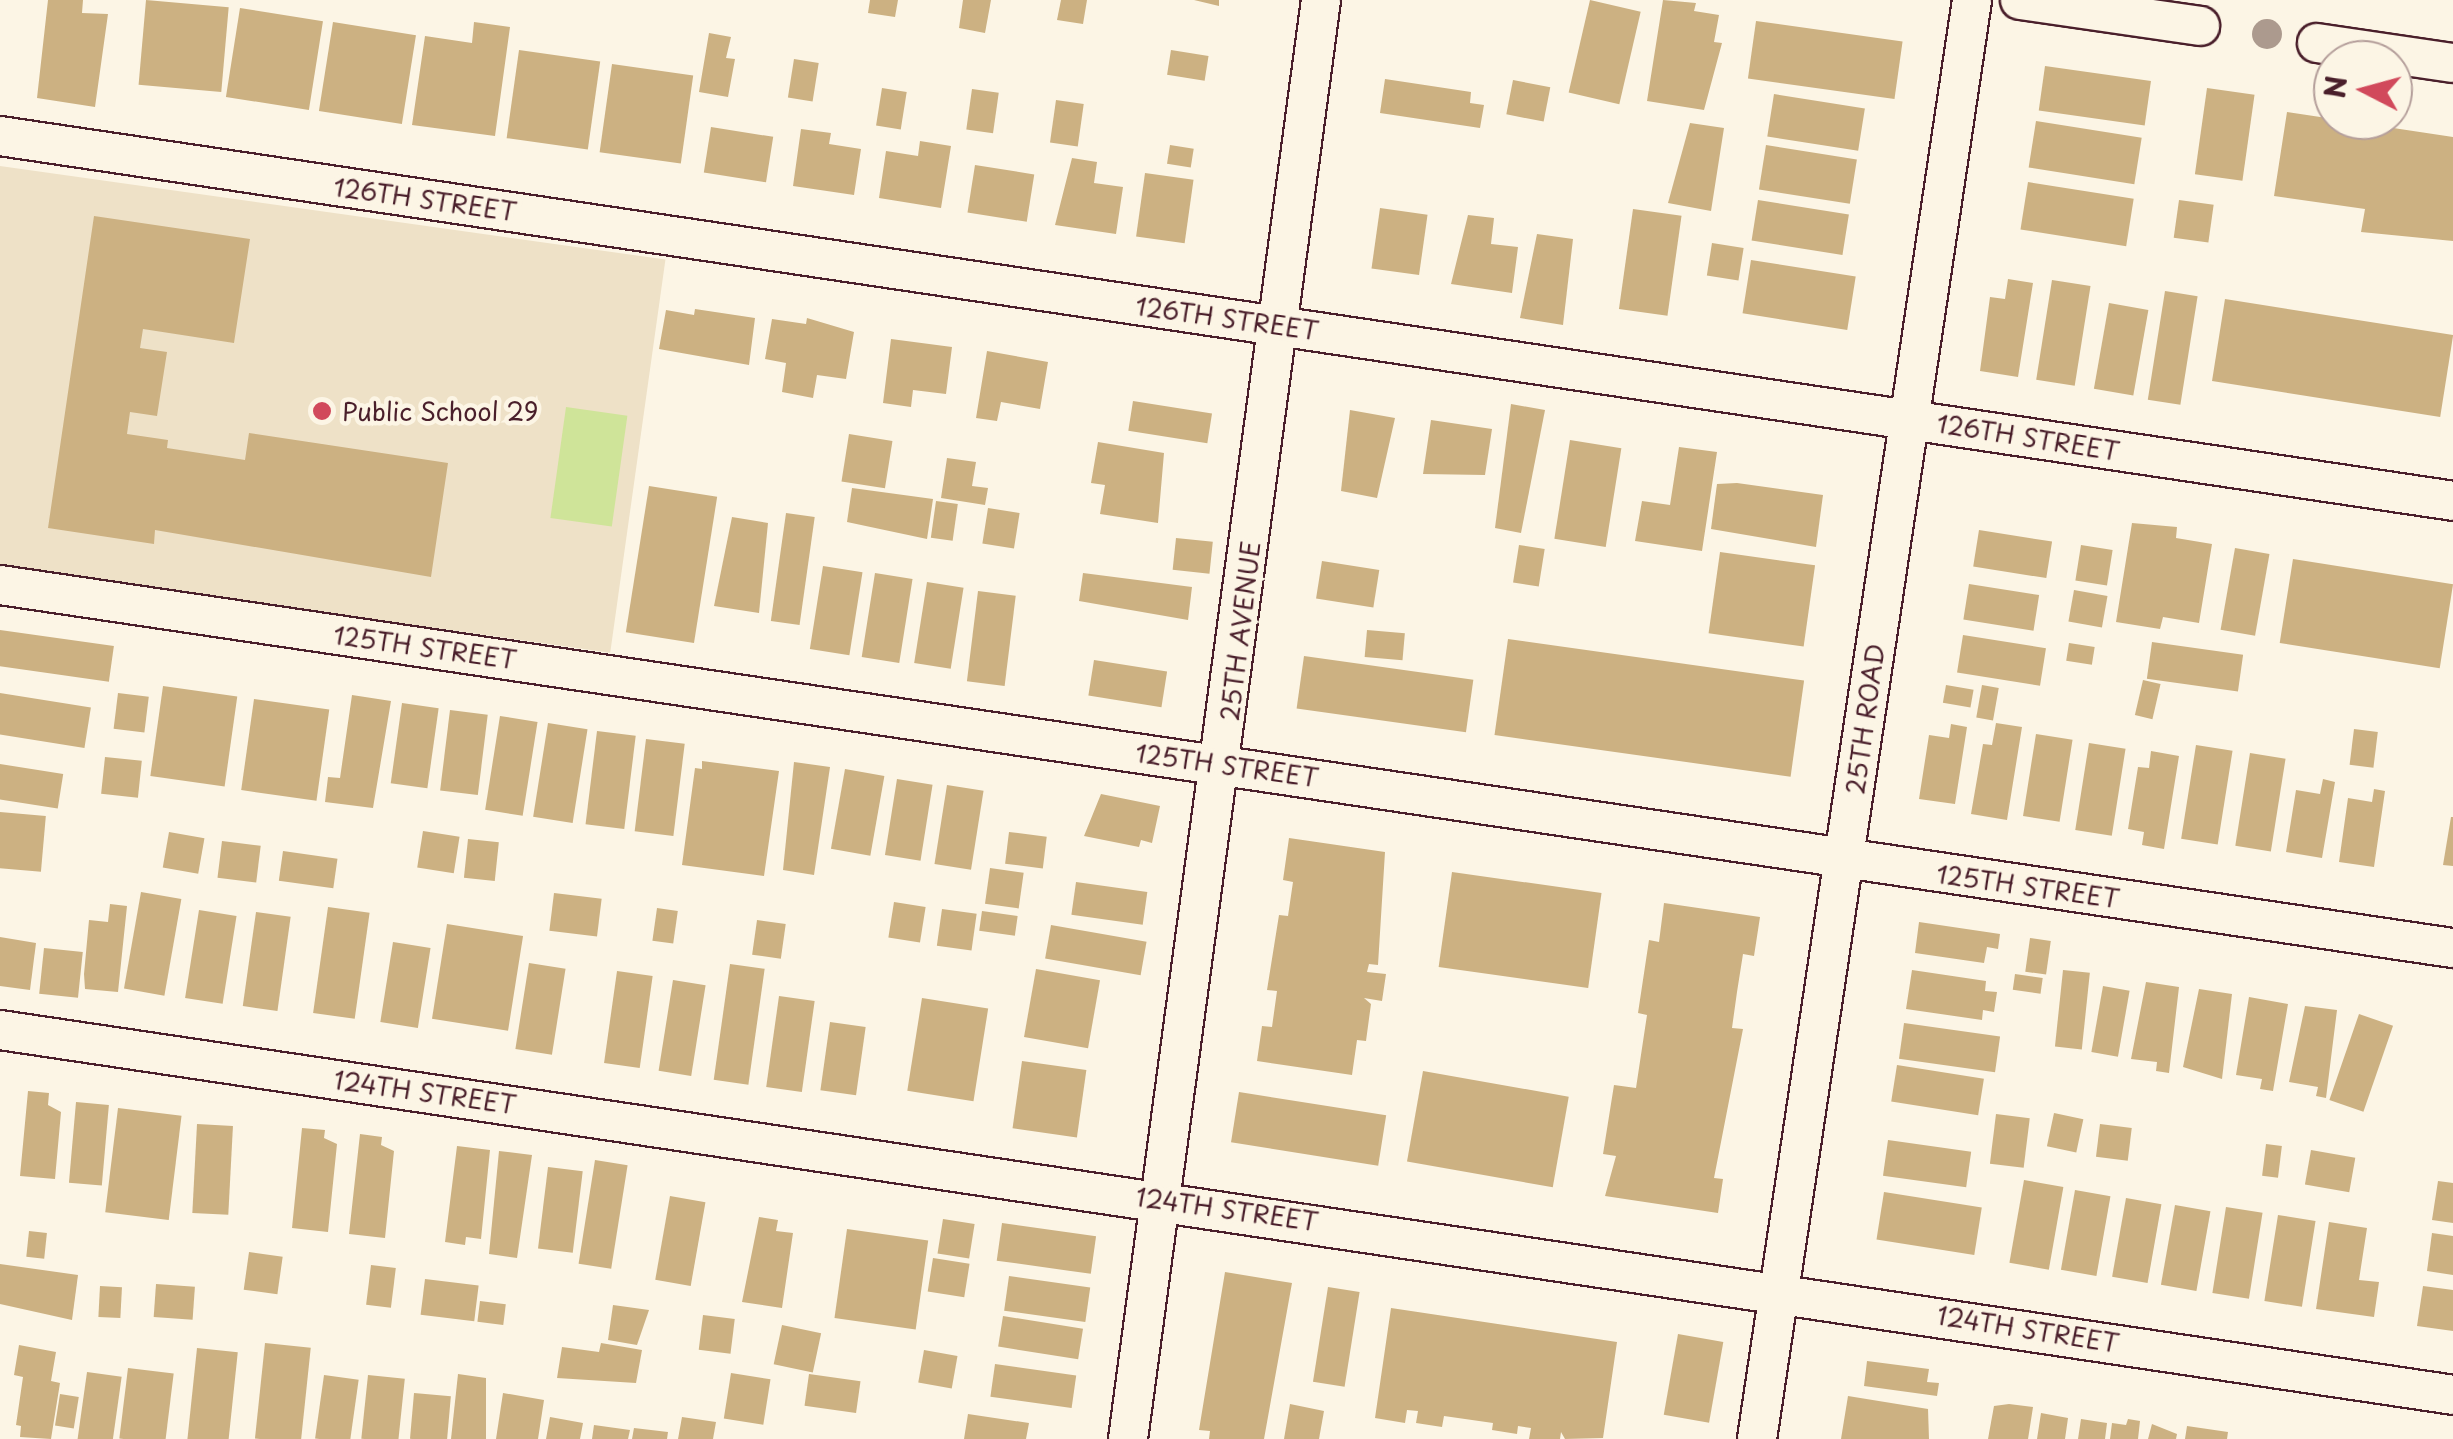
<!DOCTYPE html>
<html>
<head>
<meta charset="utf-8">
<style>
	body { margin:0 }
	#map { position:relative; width:2453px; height:1439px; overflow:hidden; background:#fcf5e5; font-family:"Playpen Sans",sans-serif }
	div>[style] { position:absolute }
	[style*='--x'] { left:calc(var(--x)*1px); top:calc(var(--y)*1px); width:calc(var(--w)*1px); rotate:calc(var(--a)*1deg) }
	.built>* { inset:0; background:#eee1c7; transform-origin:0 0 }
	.green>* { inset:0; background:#cfe499; transform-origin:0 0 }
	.building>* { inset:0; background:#ccb182; transform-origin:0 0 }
	.roads { filter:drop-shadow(2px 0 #4a1f2b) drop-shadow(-2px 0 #4a1f2b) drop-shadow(0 2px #4a1f2b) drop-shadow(0 -2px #4a1f2b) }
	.street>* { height:38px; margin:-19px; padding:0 19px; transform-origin:19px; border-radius:19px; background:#fcf5e5 }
	.trees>* { width:30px; height:30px; margin:-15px; border-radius:50%; background:#ac9a8e }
	.dots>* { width:28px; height:28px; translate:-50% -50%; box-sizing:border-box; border:5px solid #fcf5e5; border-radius:50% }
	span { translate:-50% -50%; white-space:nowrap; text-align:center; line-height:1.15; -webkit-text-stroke:9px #fcf5e5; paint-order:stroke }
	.street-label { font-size:25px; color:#4a1f2b }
	.poi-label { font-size:25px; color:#4a1f2b }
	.left { translate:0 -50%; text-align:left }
	.north { position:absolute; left:2313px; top:40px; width:100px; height:100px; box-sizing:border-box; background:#fcf5e5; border:2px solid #b59f9b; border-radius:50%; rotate:276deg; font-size:28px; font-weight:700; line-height:40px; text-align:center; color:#4a1f2b }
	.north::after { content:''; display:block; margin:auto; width:35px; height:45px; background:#d1495b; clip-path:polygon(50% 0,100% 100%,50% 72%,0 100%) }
</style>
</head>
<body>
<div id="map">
	<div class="built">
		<i style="left:0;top:166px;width:672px;height:397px;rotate:8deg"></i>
	</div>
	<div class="green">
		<i style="left:566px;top:407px;width:62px;height:112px;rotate:8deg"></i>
	</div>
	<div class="building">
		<i style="clip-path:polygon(48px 0,83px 0,82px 13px,108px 14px,95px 107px,37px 98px)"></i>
		<i style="left:146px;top:0;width:83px;height:85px;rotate:5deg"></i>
		<i style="clip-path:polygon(870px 0,898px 0,895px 17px,868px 13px)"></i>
		<i style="clip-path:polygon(963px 0,991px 0,985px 33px,959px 28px)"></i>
		<i style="clip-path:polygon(1061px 0,1087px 0,1083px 24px,1057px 20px)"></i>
		<i style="clip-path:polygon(1194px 0,1219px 0,1219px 6px)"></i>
		<i style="left:1590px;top:0;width:52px;height:95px;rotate:13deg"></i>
		<i style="clip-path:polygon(1663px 0,1696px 3px,1694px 11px,1719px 15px,1714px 42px,1722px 43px,1704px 110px,1647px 101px)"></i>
		<i style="left:240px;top:8px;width:84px;height:90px;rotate:9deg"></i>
		<i style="left:1756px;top:21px;width:148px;height:58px;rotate:8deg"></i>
		<i style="left:333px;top:22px;width:84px;height:90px;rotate:9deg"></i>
		<i style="clip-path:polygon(474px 22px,510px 27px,495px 136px,412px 125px,425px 36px,472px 43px)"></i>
		<i style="clip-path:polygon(709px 33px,731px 37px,726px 58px,735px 59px,728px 97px,699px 92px)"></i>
		<i style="left:519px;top:50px;width:82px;height:89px;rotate:8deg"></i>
		<i style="left:1171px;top:50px;width:38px;height:25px;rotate:9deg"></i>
		<i style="left:794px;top:59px;width:25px;height:39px;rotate:9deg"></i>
		<i style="left:612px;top:64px;width:82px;height:89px;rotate:8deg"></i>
		<i style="left:2045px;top:66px;width:107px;height:45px;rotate:8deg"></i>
		<i style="clip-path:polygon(1385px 79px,1471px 92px,1470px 103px,1484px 105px,1480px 128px,1380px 113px)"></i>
		<i style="left:1513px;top:80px;width:38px;height:35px;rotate:11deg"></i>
		<i style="left:882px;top:88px;width:25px;height:38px;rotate:9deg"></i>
		<i style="left:2207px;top:88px;width:48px;height:87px;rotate:8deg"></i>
		<i style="left:972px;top:89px;width:27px;height:41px;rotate:8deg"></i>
		<i style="left:1774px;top:94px;width:92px;height:43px;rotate:9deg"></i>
		<i style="left:1056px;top:100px;width:28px;height:43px;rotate:8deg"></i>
		<i style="clip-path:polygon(2287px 112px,2453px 137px,2453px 241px,2361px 232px,2365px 209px,2274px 196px)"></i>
		<i style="left:2036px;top:121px;width:107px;height:47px;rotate:9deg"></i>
		<i style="clip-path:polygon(1690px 123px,1724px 128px,1711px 211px,1668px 203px)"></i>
		<i style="left:711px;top:127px;width:63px;height:46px;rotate:9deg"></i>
		<i style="clip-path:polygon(801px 129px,831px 133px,829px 144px,861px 149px,854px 195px,793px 186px)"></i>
		<i style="clip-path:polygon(920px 141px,951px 146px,941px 208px,879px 198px,886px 151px,918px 156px)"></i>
		<i style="left:1170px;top:145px;width:24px;height:19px;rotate:9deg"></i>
		<i style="left:1766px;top:145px;width:92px;height:45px;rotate:9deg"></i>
		<i style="clip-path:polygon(1072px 158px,1097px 162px,1094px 183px,1123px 187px,1116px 234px,1055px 225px)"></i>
		<i style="left:975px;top:165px;width:60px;height:48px;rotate:9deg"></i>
		<i style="left:1145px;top:173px;width:49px;height:64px;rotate:8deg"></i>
		<i style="left:2028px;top:182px;width:107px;height:48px;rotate:9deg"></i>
		<i style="left:1758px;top:200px;width:92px;height:41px;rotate:9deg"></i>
		<i style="left:2179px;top:200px;width:35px;height:38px;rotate:8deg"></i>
		<i style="left:1380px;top:208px;width:48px;height:61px;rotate:8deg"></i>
		<i style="left:1633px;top:209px;width:49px;height:101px;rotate:8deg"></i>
		<i style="clip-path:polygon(1468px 215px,1494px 218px,1491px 244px,1518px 247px,1512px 293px,1451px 284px)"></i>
		<i style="clip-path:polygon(94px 216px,250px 239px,234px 343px,143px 329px,140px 348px,167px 352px,157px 416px,130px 412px,127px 434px,168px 440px,167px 448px,245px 460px,249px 433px,448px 463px,431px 577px,155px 530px,154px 544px,48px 528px)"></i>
		<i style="clip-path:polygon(1537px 234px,1573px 239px,1563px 325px,1520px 318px)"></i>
		<i style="left:1712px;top:243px;width:32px;height:33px;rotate:9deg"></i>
		<i style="left:1751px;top:260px;width:106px;height:54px;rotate:9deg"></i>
		<i style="clip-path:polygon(2008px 279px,2033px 283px,2018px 377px,1980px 371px,1990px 297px,2005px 299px)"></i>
		<i style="left:2052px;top:280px;width:39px;height:101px;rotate:9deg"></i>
		<i style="left:2165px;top:291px;width:33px;height:110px;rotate:9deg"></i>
		<i style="left:2225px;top:299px;width:231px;height:83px;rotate:9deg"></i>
		<i style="left:2109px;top:303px;width:40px;height:87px;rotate:10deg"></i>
		<i style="clip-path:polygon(695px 309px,755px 318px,749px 365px,659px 349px,666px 310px,694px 315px)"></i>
		<i style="clip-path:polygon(807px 318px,854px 332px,846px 379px,817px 375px,813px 398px,782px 392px,786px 363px,765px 359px,772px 319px,806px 324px)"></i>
		<i style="clip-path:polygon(891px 339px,952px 347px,946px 394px,913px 390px,911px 407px,883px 403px)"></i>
		<i style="clip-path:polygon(987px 351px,1048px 362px,1040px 409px,1001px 402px,997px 421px,976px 418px)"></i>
		<i style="left:1133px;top:401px;width:80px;height:30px;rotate:9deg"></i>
		<i style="clip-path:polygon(1511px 404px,1545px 410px,1521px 533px,1495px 528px)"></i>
		<i style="clip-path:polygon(1350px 410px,1395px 418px,1377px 498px,1341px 491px)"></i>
		<i style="clip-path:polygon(1431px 420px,1492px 429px,1485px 475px,1423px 474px)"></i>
		<i style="left:849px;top:434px;width:44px;height:48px;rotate:9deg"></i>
		<i style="left:1570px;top:440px;width:52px;height:100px;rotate:9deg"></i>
		<i style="clip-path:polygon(1098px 442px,1164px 453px,1158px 523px,1100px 514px,1105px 485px,1091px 483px)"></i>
		<i style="clip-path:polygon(1679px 447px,1717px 452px,1702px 551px,1635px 541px,1642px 501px,1670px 505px)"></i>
		<i style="clip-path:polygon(947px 458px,976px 462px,972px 486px,988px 488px,985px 505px,941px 498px)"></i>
		<i style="clip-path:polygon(1737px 483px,1823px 495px,1816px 547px,1711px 529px,1717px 484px)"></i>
		<i style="left:649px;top:486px;width:69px;height:148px;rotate:9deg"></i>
		<i style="clip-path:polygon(852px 488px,933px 499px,927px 539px,847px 522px)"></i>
		<i style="left:936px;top:501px;width:22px;height:37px;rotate:8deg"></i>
		<i style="left:988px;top:508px;width:32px;height:36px;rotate:9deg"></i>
		<i style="left:786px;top:513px;width:29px;height:109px;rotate:8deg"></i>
		<i style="clip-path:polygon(732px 517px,768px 523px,759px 613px,714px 606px)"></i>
		<i style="clip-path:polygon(2132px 523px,2177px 527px,2176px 538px,2212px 544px,2199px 623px,2163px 617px,2160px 629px,2116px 622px)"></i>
		<i style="left:1979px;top:530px;width:74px;height:37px;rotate:9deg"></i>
		<i style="left:1176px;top:538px;width:37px;height:32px;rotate:6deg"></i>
		<i style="left:1519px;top:545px;width:26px;height:38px;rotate:9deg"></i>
		<i style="left:2081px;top:545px;width:32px;height:36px;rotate:9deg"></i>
		<i style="left:2235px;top:548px;width:35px;height:83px;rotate:10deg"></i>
		<i style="left:1720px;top:552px;width:96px;height:82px;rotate:8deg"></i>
		<i style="left:2293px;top:559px;width:162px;height:85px;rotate:9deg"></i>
		<i style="left:1322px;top:561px;width:58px;height:38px;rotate:9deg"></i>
		<i style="left:823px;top:566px;width:40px;height:84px;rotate:9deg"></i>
		<i style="left:875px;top:573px;width:38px;height:85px;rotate:9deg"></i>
		<i style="clip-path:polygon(1083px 573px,1192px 587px,1188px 620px,1079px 601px)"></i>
		<i style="left:927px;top:582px;width:37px;height:82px;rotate:9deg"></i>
		<i style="left:1969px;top:584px;width:71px;height:36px;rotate:9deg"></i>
		<i style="left:2074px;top:590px;width:34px;height:32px;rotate:10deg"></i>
		<i style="left:978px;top:591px;width:38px;height:91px;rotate:7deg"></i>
		<i style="left:0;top:630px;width:115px;height:36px;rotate:8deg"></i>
		<i style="left:1367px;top:630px;width:38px;height:27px;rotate:5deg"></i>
		<i style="left:1963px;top:635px;width:84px;height:38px;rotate:9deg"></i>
		<i style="left:1508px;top:639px;width:299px;height:97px;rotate:8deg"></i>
		<i style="left:2152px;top:642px;width:92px;height:37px;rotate:8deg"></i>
		<i style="left:2069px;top:643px;width:26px;height:18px;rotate:9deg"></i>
		<i style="left:1304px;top:656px;width:171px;height:53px;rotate:8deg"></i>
		<i style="left:1094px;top:660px;width:74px;height:36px;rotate:9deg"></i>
		<i style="left:2143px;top:680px;width:18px;height:36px;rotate:13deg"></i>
		<i style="left:1946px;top:685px;width:28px;height:18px;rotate:10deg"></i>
		<i style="left:1982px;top:685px;width:17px;height:33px;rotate:10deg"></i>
		<i style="left:163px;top:686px;width:75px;height:91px;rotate:8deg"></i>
		<i style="left:0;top:693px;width:92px;height:41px;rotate:9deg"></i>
		<i style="left:118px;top:693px;width:31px;height:36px;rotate:7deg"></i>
		<i style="clip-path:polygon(352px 695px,391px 701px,373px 808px,325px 802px,328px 777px,340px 778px)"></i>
		<i style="left:254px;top:699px;width:76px;height:92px;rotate:8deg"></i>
		<i style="left:402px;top:703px;width:37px;height:81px;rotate:8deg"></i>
		<i style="left:450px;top:710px;width:38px;height:81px;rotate:7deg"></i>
		<i style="left:500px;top:716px;width:38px;height:95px;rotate:9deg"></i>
		<i style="left:548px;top:723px;width:40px;height:95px;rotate:9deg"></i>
		<i style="clip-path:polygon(1996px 723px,2022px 727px,2007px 820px,1971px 814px,1983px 744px,1992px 745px)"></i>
		<i style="clip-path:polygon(1951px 724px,1967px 727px,1955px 804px,1919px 799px,1929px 735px,1949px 738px)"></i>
		<i style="left:2354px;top:729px;width:24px;height:36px;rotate:7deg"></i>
		<i style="left:597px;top:731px;width:39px;height:94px;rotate:7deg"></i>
		<i style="left:2036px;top:734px;width:37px;height:83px;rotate:9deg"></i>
		<i style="left:646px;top:739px;width:39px;height:93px;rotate:7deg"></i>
		<i style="left:2089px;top:743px;width:37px;height:88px;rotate:9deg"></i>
		<i style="left:2196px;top:745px;width:37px;height:95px;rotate:9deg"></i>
		<i style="clip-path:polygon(2151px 751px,2179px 756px,2164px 849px,2142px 845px,2144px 832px,2128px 829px,2138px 767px,2149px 768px)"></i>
		<i style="left:2250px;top:753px;width:36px;height:94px;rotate:9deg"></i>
		<i style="left:105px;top:757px;width:37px;height:37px;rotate:6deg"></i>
		<i style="clip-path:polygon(702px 761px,779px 771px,764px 876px,682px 865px,695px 768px,702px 769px)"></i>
		<i style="clip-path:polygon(794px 762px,830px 767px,814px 875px,783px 870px)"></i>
		<i style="left:0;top:764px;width:64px;height:35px;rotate:9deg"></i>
		<i style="left:845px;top:769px;width:40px;height:81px;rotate:10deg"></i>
		<i style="left:897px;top:779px;width:36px;height:77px;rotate:9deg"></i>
		<i style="clip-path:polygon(2323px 779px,2335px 782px,2322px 858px,2286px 852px,2296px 790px,2320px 794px)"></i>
		<i style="left:947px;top:785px;width:37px;height:80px;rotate:9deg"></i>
		<i style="clip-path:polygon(2374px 789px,2385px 791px,2374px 867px,2339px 862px,2348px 798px,2372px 802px)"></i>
		<i style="clip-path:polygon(1101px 794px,1160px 806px,1152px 843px,1141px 840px,1139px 847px,1084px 836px)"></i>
		<i style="left:0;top:812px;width:46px;height:56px;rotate:5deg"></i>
		<i style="clip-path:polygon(2451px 817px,2453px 817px,2453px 866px,2443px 865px)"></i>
		<i style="left:423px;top:831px;width:37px;height:37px;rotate:9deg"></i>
		<i style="left:169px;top:832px;width:36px;height:36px;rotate:10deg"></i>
		<i style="left:1009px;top:832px;width:38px;height:32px;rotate:7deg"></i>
		<i style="clip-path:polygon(1289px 838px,1385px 852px,1378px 965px,1369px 964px,1367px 972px,1386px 974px,1382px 1001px,1364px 998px,1371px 1004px,1366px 1041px,1357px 1040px,1352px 1075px,1257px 1061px,1262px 1026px,1272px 1027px,1277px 991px,1267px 990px,1279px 915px,1288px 916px,1293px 882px,1283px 880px)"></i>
		<i style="left:468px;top:839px;width:31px;height:39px;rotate:6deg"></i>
		<i style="left:222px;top:841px;width:39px;height:37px;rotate:7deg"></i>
		<i style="left:283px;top:851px;width:55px;height:30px;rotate:8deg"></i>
		<i style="left:990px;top:868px;width:34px;height:36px;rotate:8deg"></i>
		<i style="left:1452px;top:872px;width:151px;height:96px;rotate:8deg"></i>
		<i style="left:1076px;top:882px;width:72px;height:33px;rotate:8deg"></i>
		<i style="left:141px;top:892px;width:41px;height:98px;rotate:10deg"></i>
		<i style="left:554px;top:893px;width:48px;height:38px;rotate:7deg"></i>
		<i style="left:894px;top:902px;width:32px;height:36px;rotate:9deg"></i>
		<i style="clip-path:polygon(1664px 903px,1760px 917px,1754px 956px,1743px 954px,1737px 992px,1732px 1028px,1743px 1029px,1714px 1178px,1723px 1179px,1718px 1213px,1605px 1196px,1616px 1156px,1603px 1154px,1614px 1085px,1636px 1088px,1647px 1015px,1638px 1013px,1649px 940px,1659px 942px)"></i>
		<i style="clip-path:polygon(110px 904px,127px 906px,118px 992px,85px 989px,84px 974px,89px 920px,108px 922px)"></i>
		<i style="left:328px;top:907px;width:42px;height:107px;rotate:8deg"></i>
		<i style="left:657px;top:908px;width:21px;height:33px;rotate:8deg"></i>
		<i style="left:942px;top:909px;width:35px;height:37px;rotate:8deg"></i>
		<i style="left:199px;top:910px;width:38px;height:89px;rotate:9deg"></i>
		<i style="left:982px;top:911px;width:36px;height:20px;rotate:8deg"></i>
		<i style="left:256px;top:912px;width:35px;height:95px;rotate:8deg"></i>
		<i style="left:757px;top:920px;width:29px;height:35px;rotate:8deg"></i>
		<i style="clip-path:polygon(1919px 922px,2000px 934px,1998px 949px,1987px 947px,1984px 963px,1915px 953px)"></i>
		<i style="left:447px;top:924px;width:77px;height:96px;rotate:9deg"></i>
		<i style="left:1051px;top:925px;width:97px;height:34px;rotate:10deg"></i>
		<i style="clip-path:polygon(0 937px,36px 943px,30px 990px,0 986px)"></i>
		<i style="left:2030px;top:938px;width:21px;height:34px;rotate:8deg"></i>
		<i style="left:393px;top:942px;width:38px;height:81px;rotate:9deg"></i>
		<i style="left:44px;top:948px;width:39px;height:46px;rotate:6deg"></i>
		<i style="left:529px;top:963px;width:37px;height:87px;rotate:9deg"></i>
		<i style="left:730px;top:964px;width:35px;height:117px;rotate:8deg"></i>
		<i style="left:1036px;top:969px;width:65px;height:69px;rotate:10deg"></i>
		<i style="clip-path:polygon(1912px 970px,1986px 981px,1985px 991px,1997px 992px,1994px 1012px,1983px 1010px,1982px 1020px,1906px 1009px)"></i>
		<i style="left:2063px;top:970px;width:27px;height:77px;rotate:6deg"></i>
		<i style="left:617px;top:971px;width:36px;height:93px;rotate:8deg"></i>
		<i style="left:2015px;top:974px;width:28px;height:16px;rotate:8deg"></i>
		<i style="left:673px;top:980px;width:33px;height:92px;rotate:9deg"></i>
		<i style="clip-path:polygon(2146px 982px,2179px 987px,2169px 1073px,2156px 1071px,2157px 1062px,2131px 1059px)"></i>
		<i style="left:2103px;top:986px;width:27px;height:67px;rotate:10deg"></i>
		<i style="clip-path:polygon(2199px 989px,2232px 994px,2222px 1079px,2183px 1067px)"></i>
		<i style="left:779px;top:996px;width:36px;height:92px;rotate:8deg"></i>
		<i style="clip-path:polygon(2249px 997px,2288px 1004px,2273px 1091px,2260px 1089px,2262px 1079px,2236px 1075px)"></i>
		<i style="left:922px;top:998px;width:67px;height:94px;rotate:9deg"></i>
		<i style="clip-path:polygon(2305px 1006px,2337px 1010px,2326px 1098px,2316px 1096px,2318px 1087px,2289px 1082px)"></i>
		<i style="left:2359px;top:1014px;width:36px;height:91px;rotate:19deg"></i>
		<i style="left:830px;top:1022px;width:36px;height:69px;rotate:8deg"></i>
		<i style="left:1904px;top:1023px;width:97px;height:36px;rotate:8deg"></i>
		<i style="left:1022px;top:1061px;width:65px;height:68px;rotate:8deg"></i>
		<i style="left:1897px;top:1065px;width:88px;height:37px;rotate:9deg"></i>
		<i style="left:1423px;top:1071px;width:148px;height:92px;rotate:10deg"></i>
		<i style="clip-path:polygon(28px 1091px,49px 1093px,48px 1105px,61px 1112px,55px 1179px,20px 1176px)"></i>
		<i style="left:1239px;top:1092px;width:149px;height:51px;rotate:9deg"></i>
		<i style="left:76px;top:1102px;width:33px;height:81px;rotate:5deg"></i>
		<i style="left:118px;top:1108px;width:64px;height:105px;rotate:7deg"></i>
		<i style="left:2054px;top:1113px;width:30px;height:34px;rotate:12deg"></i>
		<i style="left:1996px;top:1114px;width:34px;height:50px;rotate:7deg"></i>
		<i style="left:197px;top:1124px;width:36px;height:89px;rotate:3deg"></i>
		<i style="left:2100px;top:1124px;width:32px;height:33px;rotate:7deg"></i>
		<i style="clip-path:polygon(302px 1128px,325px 1130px,324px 1138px,337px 1144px,328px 1232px,292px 1228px)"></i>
		<i style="clip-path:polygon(360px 1134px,382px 1137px,381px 1145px,394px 1151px,385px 1238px,349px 1234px)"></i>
		<i style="left:1888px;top:1140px;width:84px;height:36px;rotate:8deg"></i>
		<i style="left:2266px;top:1144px;width:16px;height:32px;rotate:7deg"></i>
		<i style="clip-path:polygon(457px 1146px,490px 1150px,481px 1239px,466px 1237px,465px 1245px,445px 1242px)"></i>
		<i style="left:2311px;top:1150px;width:45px;height:35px;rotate:10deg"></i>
		<i style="clip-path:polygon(499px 1151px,532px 1155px,517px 1258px,489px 1254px)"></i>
		<i style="left:595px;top:1160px;width:33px;height:105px;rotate:9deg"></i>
		<i style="left:548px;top:1167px;width:35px;height:82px;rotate:7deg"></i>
		<i style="left:2024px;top:1180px;width:40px;height:84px;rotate:10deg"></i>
		<i style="clip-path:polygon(2438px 1181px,2453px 1183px,2453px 1223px,2432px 1220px)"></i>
		<i style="left:2075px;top:1190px;width:36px;height:81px;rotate:10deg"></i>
		<i style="left:1884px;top:1192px;width:99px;height:48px;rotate:9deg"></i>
		<i style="left:670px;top:1196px;width:36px;height:85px;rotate:10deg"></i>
		<i style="left:2126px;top:1198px;width:36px;height:80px;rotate:10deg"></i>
		<i style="left:2175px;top:1205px;width:36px;height:81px;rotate:10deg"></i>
		<i style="left:2226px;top:1207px;width:37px;height:87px;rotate:9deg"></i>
		<i style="left:2278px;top:1215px;width:38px;height:87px;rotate:9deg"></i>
		<i style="clip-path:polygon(759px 1217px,778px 1220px,776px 1231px,793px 1233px,782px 1308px,742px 1302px)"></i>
		<i style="left:943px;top:1219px;width:32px;height:35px;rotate:9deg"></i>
		<i style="clip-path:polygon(2329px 1222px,2367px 1228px,2359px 1280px,2379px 1282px,2374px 1317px,2316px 1309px)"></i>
		<i style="left:1002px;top:1223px;width:95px;height:38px;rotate:8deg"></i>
		<i style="left:847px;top:1229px;width:82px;height:90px;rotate:8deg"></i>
		<i style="left:29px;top:1231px;width:18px;height:26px;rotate:6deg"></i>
		<i style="clip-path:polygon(2432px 1233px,2453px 1236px,2453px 1275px,2427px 1271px)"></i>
		<i style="left:249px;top:1252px;width:34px;height:38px;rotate:8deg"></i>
		<i style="left:933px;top:1258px;width:37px;height:34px;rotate:9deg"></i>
		<i style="clip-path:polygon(0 1264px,78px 1275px,72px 1320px,0 1304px)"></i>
		<i style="left:371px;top:1265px;width:25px;height:40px;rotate:7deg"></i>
		<i style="clip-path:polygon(1225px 1272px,1292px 1283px,1264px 1439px,1209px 1439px,1210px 1431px,1199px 1430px)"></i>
		<i style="left:1009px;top:1276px;width:82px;height:35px;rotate:8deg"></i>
		<i style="left:425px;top:1279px;width:54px;height:36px;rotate:7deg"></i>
		<i style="left:156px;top:1284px;width:39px;height:33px;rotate:4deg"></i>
		<i style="left:100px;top:1286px;width:22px;height:31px;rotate:3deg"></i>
		<i style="clip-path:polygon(2423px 1286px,2453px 1290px,2453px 1331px,2417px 1326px)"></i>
		<i style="left:1328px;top:1287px;width:32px;height:96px;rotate:9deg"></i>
		<i style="left:480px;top:1301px;width:26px;height:21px;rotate:7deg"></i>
		<i style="clip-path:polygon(613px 1305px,649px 1310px,637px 1345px,608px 1340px)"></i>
		<i style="clip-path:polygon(1391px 1308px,1617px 1342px,1603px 1438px,1565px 1439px,1561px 1432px,1560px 1439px,1529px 1439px,1531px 1428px,1518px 1426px,1517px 1434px,1492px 1430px,1493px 1423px,1444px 1416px,1442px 1427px,1416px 1423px,1418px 1411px,1407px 1410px,1405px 1423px,1375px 1418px)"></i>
		<i style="left:703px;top:1315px;width:32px;height:35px;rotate:7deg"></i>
		<i style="left:1003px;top:1316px;width:81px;height:31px;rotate:9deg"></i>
		<i style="left:782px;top:1325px;width:40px;height:40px;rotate:12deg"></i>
		<i style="left:1678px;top:1334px;width:46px;height:82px;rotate:10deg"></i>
		<i style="left:265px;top:1343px;width:46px;height:96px;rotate:6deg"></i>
		<i style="clip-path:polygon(601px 1343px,642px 1350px,636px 1383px,557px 1378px,562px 1347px,599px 1352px)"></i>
		<i style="clip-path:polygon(19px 1345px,56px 1352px,51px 1381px,60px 1383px,51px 1439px,20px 1437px,21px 1426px,16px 1425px,23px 1377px,14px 1375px)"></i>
		<i style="left:197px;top:1348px;width:41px;height:92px;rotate:6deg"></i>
		<i style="left:924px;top:1350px;width:34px;height:33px;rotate:10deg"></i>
		<i style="clip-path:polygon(1867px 1361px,1929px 1369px,1927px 1382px,1939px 1383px,1937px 1396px,1864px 1386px)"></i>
		<i style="left:995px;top:1364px;width:82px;height:33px;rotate:8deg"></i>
		<i style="left:128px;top:1368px;width:46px;height:71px;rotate:7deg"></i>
		<i style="left:87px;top:1372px;width:35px;height:68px;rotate:8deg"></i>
		<i style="left:731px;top:1373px;width:40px;height:46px;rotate:9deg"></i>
		<i style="clip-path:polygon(458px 1374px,486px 1378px,486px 1439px,451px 1439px)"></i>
		<i style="left:809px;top:1374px;width:52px;height:32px;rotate:8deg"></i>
		<i style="left:324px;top:1375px;width:35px;height:64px;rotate:8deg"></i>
		<i style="left:368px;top:1375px;width:37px;height:64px;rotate:6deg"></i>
		<i style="left:414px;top:1393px;width:37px;height:46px;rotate:5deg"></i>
		<i style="clip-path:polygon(503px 1393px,544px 1400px,538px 1439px,496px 1439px)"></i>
		<i style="left:60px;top:1394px;width:19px;height:32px;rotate:9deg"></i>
		<i style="clip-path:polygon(1848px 1396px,1928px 1409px,1929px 1439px,1841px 1439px)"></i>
		<i style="clip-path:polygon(1290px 1404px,1324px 1411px,1319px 1439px,1284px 1439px)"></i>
		<i style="clip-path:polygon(2009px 1404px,2033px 1407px,2028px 1439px,1988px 1439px,1994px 1406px)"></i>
		<i style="clip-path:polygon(2041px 1413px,2068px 1418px,2065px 1439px,2037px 1439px)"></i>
		<i style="clip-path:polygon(968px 1414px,1029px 1423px,1026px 1439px,964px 1439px)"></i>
		<i style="clip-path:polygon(550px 1417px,583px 1423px,580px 1439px,546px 1439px)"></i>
		<i style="clip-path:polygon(682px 1417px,716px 1422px,713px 1439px,678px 1439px)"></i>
		<i style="clip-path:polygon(2081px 1419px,2107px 1423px,2105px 1439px,2078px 1439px)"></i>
		<i style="clip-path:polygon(2128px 1419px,2140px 1421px,2138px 1439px,2110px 1439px,2112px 1423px,2126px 1425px)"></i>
		<i style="clip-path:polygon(2152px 1424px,2177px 1434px,2176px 1439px,2148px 1439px)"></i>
		<i style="clip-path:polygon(594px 1425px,630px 1430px,628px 1439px,592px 1439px)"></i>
		<i style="clip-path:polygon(2187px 1426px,2228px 1432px,2227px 1439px,2185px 1439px)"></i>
		<i style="clip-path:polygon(634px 1428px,668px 1432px,667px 1439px,632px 1439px)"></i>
	</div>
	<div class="roads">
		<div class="street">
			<i style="--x:2020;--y:0;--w:182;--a:8.2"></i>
			<i style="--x:2317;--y:43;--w:137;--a:8.4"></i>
			<i style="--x:0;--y:136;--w:2480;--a:8.46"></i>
			<i style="--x:0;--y:585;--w:2480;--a:8.42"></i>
			<i style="--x:0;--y:1030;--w:2480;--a:8.46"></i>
			<i style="--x:1128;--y:1439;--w:1452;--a:-82.36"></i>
			<i style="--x:1757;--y:1439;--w:1455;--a:-81.5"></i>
		</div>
	</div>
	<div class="trees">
		<i style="left:2267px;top:34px"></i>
	</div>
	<div class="dots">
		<i style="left:322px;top:411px;background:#d1495b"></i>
	</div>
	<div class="street-label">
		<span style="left:425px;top:199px;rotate:8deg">126TH STREET</span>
		<span style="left:1227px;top:318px;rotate:8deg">126TH STREET</span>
		<span style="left:2028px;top:437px;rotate:9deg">126TH STREET</span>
		<span style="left:1240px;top:631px;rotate:-83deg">25TH AVENUE</span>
		<span style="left:425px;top:647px;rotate:8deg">125TH STREET</span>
		<span style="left:1865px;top:719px;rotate:-82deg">25TH ROAD</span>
		<span style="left:1227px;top:765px;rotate:8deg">125TH STREET</span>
		<span style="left:2028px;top:886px;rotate:8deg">125TH STREET</span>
		<span style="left:425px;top:1092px;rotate:8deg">124TH STREET</span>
		<span style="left:1227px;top:1209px;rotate:8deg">124TH STREET</span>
		<span style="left:2028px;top:1329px;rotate:9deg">124TH STREET</span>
	</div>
	<div class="poi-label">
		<span class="left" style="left:342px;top:411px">Public School 29</span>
	</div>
	<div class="north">N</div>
</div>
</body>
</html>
